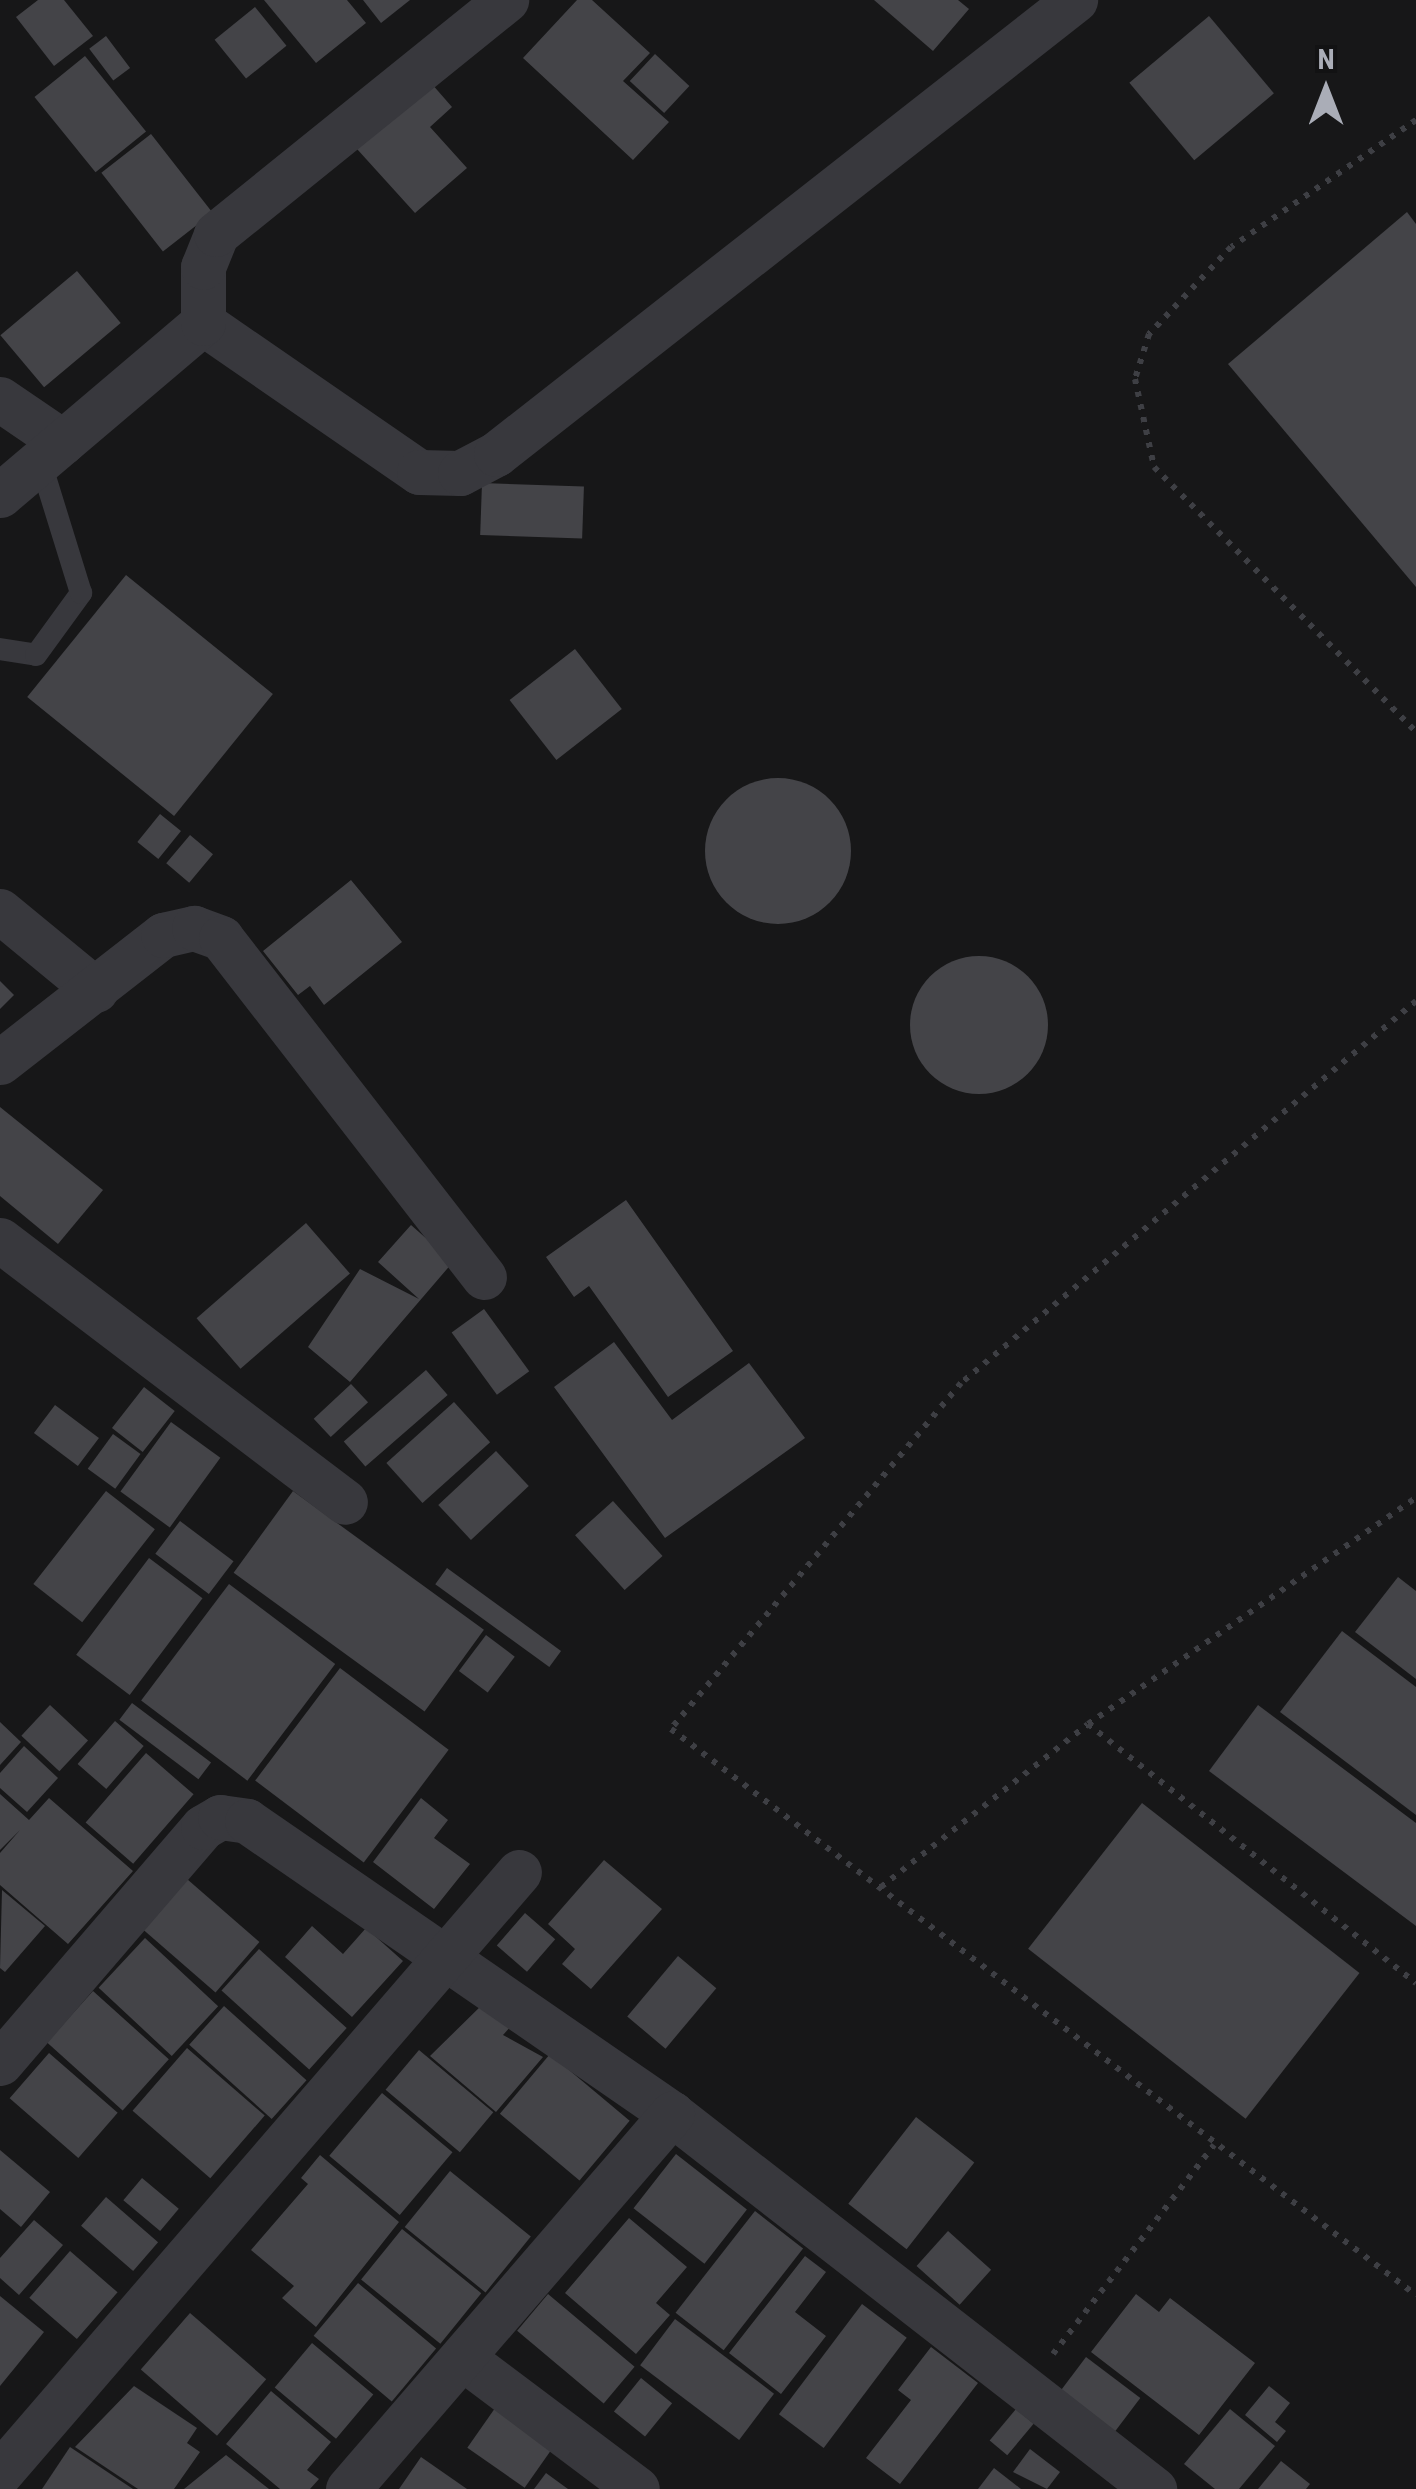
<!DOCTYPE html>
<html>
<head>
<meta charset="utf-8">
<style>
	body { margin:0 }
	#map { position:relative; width:1416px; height:2489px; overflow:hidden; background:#171718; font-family:"Roboto Condensed",sans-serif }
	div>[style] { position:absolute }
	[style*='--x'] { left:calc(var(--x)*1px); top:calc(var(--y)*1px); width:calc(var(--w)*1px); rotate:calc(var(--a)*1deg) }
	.building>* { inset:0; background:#444448; transform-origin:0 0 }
	.round { border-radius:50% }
	.path>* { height:6px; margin-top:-3px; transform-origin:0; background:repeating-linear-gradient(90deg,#3e3f44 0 5px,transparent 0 13px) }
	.lane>* { height:22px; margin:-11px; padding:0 11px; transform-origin:11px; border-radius:11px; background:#38383d }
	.street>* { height:45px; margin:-22.5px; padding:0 22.5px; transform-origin:22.5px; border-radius:22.5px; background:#38383d }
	span { translate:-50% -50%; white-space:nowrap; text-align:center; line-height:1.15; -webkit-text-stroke:9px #121213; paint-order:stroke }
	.north { position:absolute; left:1276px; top:40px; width:100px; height:100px; -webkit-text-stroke:8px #121213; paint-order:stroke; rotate:0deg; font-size:28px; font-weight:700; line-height:40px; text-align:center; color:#aaadb7 }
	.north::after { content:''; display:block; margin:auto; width:35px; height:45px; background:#aaadb7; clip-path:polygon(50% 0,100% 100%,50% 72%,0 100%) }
</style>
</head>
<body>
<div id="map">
	<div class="building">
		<i style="clip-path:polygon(38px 0,64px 0,93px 36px,54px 66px,16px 17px)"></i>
		<i style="clip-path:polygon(264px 0,347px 0,366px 23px,316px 63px)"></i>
		<i style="clip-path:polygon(363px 0,410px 0,381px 23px)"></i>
		<i style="clip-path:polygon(577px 0,592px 0,650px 53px,623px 81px,669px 122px,633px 160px,523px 58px)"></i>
		<i style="clip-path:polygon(874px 0,958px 0,969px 9px,933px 51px)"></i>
		<i style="left:255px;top:7px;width:50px;height:52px;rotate:51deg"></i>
		<i style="left:1209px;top:16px;width:101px;height:104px;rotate:50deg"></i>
		<i style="left:106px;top:36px;width:40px;height:21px;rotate:53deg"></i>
		<i style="left:655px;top:54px;width:47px;height:37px;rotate:43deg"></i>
		<i style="left:85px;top:56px;width:97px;height:65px;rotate:51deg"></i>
		<i style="clip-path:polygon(431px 83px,452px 107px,430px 127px,467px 168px,415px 213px,357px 149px)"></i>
		<i style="left:151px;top:134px;width:100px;height:63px;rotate:52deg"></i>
		<i style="clip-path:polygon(1407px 212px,1416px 224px,1416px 587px,1228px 364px)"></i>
		<i style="left:77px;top:271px;width:68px;height:100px;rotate:50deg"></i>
		<i style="left:482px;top:483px;width:102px;height:52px;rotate:2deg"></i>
		<i style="left:126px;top:575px;width:189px;height:157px;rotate:39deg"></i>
		<i style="left:575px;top:649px;width:76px;height:83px;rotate:52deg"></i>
		<i class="round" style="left:705px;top:778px;width:146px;height:146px"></i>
		<i style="left:160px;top:814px;width:27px;height:36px;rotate:39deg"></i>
		<i style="left:190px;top:835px;width:30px;height:37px;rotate:40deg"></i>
		<i style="clip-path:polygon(351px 880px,402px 942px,324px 1005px,310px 986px,298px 995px,263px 951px)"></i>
		<i class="round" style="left:910px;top:956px;width:138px;height:138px"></i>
		<i style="clip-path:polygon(0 981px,14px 995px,0 1009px)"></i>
		<i style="clip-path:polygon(0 1107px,103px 1190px,58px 1244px,0 1196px)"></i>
		<i style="clip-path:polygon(626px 1200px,733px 1351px,668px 1397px,589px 1286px,574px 1297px,546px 1257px)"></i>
		<i style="left:306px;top:1223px;width:67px;height:145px;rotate:49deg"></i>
		<i style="clip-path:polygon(411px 1225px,453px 1262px,350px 1382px,308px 1347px,360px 1269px,419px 1299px,378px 1262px)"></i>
		<i style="left:484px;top:1309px;width:77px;height:40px;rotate:54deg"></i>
		<i style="clip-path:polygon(614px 1342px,672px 1420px,749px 1363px,805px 1438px,665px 1538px,554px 1387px)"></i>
		<i style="left:426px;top:1370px;width:33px;height:109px;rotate:49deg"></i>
		<i style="left:351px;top:1384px;width:25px;height:51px;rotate:47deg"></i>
		<i style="left:144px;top:1387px;width:39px;height:52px;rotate:38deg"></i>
		<i style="left:454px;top:1402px;width:54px;height:91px;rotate:48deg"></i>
		<i style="left:55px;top:1405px;width:55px;height:35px;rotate:37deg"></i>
		<i style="left:171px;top:1422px;width:61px;height:86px;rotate:36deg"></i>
		<i style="left:113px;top:1434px;width:34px;height:43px;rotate:36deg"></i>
		<i style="left:496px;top:1451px;width:48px;height:79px;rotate:47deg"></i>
		<i style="left:106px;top:1491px;width:62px;height:118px;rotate:38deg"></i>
		<i style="left:293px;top:1491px;width:236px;height:101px;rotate:36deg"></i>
		<i style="left:613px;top:1501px;width:74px;height:51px;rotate:48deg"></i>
		<i style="left:180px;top:1521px;width:67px;height:41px;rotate:37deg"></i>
		<i style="left:149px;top:1558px;width:67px;height:121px;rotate:37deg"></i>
		<i style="left:447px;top:1568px;width:141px;height:20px;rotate:36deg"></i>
		<i style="clip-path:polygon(1398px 1577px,1416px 1591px,1416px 1679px,1355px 1632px)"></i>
		<i style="left:229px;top:1584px;width:133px;height:146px;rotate:37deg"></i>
		<i style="clip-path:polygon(1342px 1631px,1416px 1687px,1416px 1815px,1280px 1712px)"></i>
		<i style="left:486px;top:1635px;width:36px;height:45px;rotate:37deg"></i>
		<i style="left:340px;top:1668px;width:136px;height:141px;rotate:37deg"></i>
		<i style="left:132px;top:1703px;width:99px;height:21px;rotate:37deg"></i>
		<i style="left:50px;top:1705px;width:52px;height:42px;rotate:43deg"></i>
		<i style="clip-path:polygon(1258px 1705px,1416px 1823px,1416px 1926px,1209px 1771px)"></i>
		<i style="left:115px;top:1721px;width:38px;height:57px;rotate:41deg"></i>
		<i style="clip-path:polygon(0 1722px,21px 1742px,0 1765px)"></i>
		<i style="clip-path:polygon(24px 1746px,58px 1778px,27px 1812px,0 1788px,0 1773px)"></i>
		<i style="left:146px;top:1753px;width:63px;height:92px;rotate:41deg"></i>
		<i style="clip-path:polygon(0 1794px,29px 1820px,49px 1798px,133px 1871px,68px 1944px,0 1885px,0 1853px,20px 1830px,0 1850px)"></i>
		<i style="clip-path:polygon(421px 1798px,448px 1820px,434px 1838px,470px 1864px,434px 1909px,373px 1862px)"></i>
		<i style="left:1142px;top:1803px;width:276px;height:185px;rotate:38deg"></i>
		<i style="clip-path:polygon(604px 1860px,662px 1909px,591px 1989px,562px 1964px,575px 1949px,548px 1924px)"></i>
		<i style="left:187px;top:1879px;width:96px;height:67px;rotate:41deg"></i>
		<i style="clip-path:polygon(2px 1890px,45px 1926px,5px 1972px,0 1968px)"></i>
		<i style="left:525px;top:1913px;width:40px;height:43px;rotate:41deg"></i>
		<i style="clip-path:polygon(312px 1926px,343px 1954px,366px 1928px,403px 1961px,352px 2017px,285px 1957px)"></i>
		<i style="left:145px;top:1938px;width:100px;height:68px;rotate:43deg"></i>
		<i style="left:259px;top:1949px;width:118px;height:56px;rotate:42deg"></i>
		<i style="left:678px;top:1956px;width:50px;height:79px;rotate:40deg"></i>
		<i style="left:93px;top:1991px;width:102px;height:69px;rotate:42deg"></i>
		<i style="clip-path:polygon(486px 2001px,513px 2024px,503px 2035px,543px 2057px,496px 2112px,430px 2056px)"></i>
		<i style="left:224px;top:2006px;width:111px;height:52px;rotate:42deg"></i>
		<i style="left:187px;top:2048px;width:103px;height:83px;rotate:41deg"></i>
		<i style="left:419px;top:2050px;width:97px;height:52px;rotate:40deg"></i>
		<i style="left:49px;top:2053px;width:91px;height:60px;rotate:41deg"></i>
		<i style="left:550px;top:2054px;width:104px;height:78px;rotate:40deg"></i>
		<i style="left:382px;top:2093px;width:92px;height:82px;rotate:40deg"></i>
		<i style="left:916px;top:2117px;width:74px;height:110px;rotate:38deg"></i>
		<i style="clip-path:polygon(0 2150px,50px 2192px,21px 2227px,0 2209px)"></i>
		<i style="left:676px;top:2154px;width:90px;height:69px;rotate:38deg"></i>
		<i style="clip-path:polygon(320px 2155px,399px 2222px,316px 2327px,282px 2298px,294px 2286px,251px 2250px,308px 2184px,301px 2178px)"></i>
		<i style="left:450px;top:2171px;width:104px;height:72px;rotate:39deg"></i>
		<i style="left:142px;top:2178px;width:48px;height:29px;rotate:40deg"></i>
		<i style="left:106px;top:2197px;width:69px;height:38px;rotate:41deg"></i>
		<i style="left:755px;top:2211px;width:61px;height:129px;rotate:38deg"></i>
		<i style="clip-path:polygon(629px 2218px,687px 2267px,656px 2303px,670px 2315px,636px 2354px,565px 2293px)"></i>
		<i style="clip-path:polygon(34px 2220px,63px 2245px,19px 2295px,0 2278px,0 2258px)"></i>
		<i style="left:402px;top:2229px;width:102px;height:65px;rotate:39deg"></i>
		<i style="left:948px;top:2231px;width:58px;height:47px;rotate:42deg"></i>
		<i style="left:70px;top:2251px;width:63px;height:62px;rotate:41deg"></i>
		<i style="clip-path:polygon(805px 2256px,826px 2272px,795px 2312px,826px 2336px,781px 2394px,729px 2353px)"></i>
		<i style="left:358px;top:2283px;width:102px;height:69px;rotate:40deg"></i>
		<i style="left:548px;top:2294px;width:113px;height:48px;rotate:40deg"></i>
		<i style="clip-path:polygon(1136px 2294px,1159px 2312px,1170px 2298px,1255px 2363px,1199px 2435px,1091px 2352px)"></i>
		<i style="clip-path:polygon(0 2296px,44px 2332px,0 2386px)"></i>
		<i style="left:862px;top:2304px;width:56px;height:138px;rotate:37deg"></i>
		<i style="left:190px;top:2313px;width:101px;height:75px;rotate:41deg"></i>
		<i style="left:675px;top:2319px;width:124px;height:58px;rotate:37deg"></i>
		<i style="left:312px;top:2343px;width:80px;height:58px;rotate:40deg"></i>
		<i style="clip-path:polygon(931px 2347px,978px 2383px,900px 2484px,866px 2458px,911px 2400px,898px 2390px)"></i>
		<i style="left:1086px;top:2357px;width:68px;height:49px;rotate:37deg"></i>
		<i style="left:641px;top:2378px;width:40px;height:43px;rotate:39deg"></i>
		<i style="clip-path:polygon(134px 2386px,197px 2428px,187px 2443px,200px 2452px,174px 2489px,138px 2489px,75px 2447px)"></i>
		<i style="clip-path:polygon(1269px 2386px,1290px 2403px,1275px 2422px,1286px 2431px,1277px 2442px,1245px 2415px)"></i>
		<i style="clip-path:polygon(271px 2391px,331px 2442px,307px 2470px,319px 2479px,310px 2489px,280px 2489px,226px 2444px)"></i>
		<i style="left:500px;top:2401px;width:70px;height:57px;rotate:35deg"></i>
		<i style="left:1016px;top:2409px;width:23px;height:41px;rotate:40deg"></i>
		<i style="clip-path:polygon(1230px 2409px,1275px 2446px,1239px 2489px,1215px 2489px,1184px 2464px)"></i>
		<i style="clip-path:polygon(70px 2447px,133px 2489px,42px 2489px)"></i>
		<i style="clip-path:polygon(1030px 2449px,1060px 2472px,1047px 2489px,1013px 2472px)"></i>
		<i style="clip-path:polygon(226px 2455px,269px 2489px,184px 2489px)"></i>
		<i style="clip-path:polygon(421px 2457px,467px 2489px,399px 2489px)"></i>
		<i style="clip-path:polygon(1281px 2461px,1310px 2484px,1306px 2489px,1258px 2489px)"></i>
		<i style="clip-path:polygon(994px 2468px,1021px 2489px,978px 2489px)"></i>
		<i style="clip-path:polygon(546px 2473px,568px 2489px,534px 2489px)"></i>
	</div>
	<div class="path">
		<i style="--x:1416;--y:120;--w:224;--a:145.5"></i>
		<i style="--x:1231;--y:247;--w:120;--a:133.3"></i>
		<i style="--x:1149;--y:334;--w:47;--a:107.3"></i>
		<i style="--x:1135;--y:379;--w:90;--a:77.8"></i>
		<i style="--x:1154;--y:467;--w:373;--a:45.3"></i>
		<i style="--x:1416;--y:1001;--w:594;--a:139.98"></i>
		<i style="--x:961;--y:1383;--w:451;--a:130"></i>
		<i style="--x:671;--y:1729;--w:936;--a:37.23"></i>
		<i style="--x:1088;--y:1724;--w:418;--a:38.3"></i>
		<i style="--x:881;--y:1887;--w:263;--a:-38.2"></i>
		<i style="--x:1088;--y:1724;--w:398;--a:-34.6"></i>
		<i style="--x:1053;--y:2354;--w:264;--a:-52.4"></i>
	</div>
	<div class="lane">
		<i style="--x:0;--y:649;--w:36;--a:9"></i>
		<i style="--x:36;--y:655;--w:77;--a:-54"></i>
		<i style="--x:81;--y:593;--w:135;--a:-107.2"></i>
	</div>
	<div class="street">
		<i style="--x:203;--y:323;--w:262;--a:34.6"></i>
		<i style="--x:419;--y:472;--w:41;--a:1.4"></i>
		<i style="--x:460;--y:473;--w:41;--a:-27.8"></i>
		<i style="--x:496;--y:454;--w:736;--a:-38.1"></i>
		<i style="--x:0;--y:399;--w:76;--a:34.3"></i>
		<i style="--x:0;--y:495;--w:266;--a:-40.3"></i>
		<i style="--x:203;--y:323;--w:56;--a:-90"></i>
		<i style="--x:203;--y:267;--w:35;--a:-68"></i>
		<i style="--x:216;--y:234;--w:373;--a:-38.9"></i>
		<i style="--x:0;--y:911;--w:124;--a:39.5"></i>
		<i style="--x:0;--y:1062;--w:207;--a:-37.9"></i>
		<i style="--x:163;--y:935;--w:32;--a:-13"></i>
		<i style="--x:194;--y:928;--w:29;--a:20"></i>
		<i style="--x:221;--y:938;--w:429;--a:52.2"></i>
		<i style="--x:0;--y:1240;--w:433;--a:37.2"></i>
		<i style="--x:0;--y:2063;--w:311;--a:-49.3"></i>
		<i style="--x:203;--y:1827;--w:20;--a:-30"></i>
		<i style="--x:220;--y:1817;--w:27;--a:8"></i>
		<i style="--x:247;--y:1821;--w:516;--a:34.58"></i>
		<i style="--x:672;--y:2114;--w:611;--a:37.88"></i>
		<i style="--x:464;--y:2359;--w:216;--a:36.9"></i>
		<i style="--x:0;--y:2473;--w:794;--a:-49.19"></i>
		<i style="--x:348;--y:2489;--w:496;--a:-49.2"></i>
	</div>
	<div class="north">N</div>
</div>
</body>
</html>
